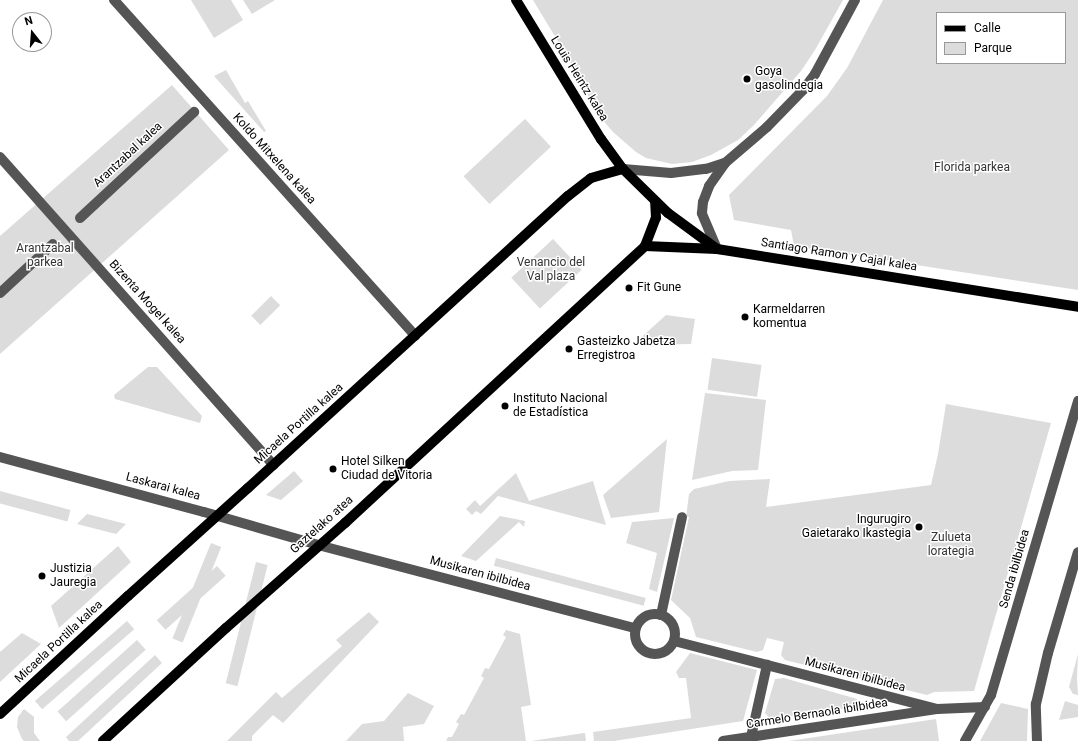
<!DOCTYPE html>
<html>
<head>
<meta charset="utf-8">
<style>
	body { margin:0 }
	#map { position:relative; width:1078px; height:741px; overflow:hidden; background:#fff; font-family:Roboto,sans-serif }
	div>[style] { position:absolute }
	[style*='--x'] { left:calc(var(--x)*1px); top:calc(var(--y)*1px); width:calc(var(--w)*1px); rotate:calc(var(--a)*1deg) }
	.green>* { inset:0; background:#dcdcdc; transform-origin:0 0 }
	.minor>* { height:10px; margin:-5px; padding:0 5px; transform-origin:5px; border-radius:5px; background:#555 }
	.minor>.ring { margin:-5px; padding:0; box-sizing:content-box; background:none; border:10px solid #555; border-radius:50% }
	.major>* { height:10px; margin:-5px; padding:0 5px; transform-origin:5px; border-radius:5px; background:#000 }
	.dots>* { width:11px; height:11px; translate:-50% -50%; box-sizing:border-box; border:2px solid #fff; border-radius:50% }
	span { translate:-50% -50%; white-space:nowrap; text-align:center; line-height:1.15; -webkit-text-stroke:3px #fff; paint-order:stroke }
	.poi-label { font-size:12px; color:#000 }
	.left { translate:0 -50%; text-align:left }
	.right { translate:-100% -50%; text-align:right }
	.street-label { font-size:12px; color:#000 }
	.park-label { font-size:12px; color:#333 }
	.legend { position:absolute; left:936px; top:12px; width:130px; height:52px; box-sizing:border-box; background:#fff; border:1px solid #999; margin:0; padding:5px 7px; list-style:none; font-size:12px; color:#000 }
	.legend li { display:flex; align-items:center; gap:8px; height:20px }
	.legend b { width:20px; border:1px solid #999 }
	.north { position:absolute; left:12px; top:12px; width:40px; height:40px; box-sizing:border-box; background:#fff; border:1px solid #999; border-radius:50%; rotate:343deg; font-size:11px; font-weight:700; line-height:16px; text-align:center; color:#000 }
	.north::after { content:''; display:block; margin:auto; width:14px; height:18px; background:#000; clip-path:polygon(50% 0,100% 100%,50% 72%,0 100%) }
</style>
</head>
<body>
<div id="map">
	<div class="green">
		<i style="clip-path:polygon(191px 0,231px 0,243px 20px,214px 38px)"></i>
		<i style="clip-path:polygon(243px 0,275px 0,252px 14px)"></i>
		<i style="clip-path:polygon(533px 0,843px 0,815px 50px,801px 71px,753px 126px,738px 140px,711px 155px,692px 162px,672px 164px,646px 158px,636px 152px,613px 132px,601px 118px,586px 93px,580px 78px)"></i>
		<i style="clip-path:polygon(evenodd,883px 0,1078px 0,1078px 290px,794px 246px,791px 230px,734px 220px,729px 195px,827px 96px,847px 68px,883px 0,937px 13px,1065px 13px,1065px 63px,937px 63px,937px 13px)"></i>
		<i style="clip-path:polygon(226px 70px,245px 103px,248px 101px,266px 131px,264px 132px,214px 76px)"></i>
		<i style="clip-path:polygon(172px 85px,229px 150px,0 354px,0 236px)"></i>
		<i style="left:525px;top:119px;width:38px;height:84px;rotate:47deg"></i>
		<i style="left:553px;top:239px;width:42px;height:57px;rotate:47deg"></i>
		<i style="left:271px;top:296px;width:13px;height:28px;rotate:45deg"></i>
		<i style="clip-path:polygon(666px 315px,695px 319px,691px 344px,637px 345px,635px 343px)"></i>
		<i style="left:712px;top:358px;width:50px;height:32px;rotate:8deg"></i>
		<i style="clip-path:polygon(148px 367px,157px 367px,202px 416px,200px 423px,115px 399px,114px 395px)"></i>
		<i style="clip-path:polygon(705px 393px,766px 400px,758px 470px,732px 471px,692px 480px)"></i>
		<i style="clip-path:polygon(946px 404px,1051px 423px,974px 691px,934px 692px,927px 695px,785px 660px,781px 655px,784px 642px,767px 638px,763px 650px,757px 652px,696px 637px,690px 618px,671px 600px,689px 517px,686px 517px,689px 494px,694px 489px,729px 481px,770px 479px,766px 507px,931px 485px,938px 454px)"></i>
		<i style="clip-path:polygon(667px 439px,659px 512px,611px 518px,603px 495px)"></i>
		<i style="clip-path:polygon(294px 471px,303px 481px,281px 500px,266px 495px)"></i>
		<i style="clip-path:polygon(516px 473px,529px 501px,593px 481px,606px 525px,498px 496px,481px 514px,476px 511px,472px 515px,466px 509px,475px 500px,480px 506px)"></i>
		<i style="left:0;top:491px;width:73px;height:12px;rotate:15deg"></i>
		<i style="clip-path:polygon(87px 514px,126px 524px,116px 534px,77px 524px)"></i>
		<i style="clip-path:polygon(500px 516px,525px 521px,524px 527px,519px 522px,476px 561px,461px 556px)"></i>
		<i style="clip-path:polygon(674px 518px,657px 592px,649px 589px,657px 553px,626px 543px,632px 522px)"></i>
		<i style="left:211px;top:543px;width:11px;height:103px;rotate:22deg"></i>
		<i style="clip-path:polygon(118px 546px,131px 562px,59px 628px,51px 606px)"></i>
		<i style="left:496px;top:558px;width:155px;height:8px;rotate:15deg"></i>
		<i style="left:256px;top:562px;width:12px;height:125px;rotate:14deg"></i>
		<i style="left:217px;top:566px;width:13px;height:81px;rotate:48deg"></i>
		<i style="clip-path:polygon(369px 612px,379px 622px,283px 723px,273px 715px,252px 736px,252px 741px,227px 741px,276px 692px,282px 698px,342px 646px,336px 640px)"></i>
		<i style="left:127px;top:621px;width:11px;height:122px;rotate:49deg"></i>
		<i style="clip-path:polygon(506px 630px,520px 634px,531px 705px,521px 707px,526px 741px,446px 741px,448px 737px,452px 737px,459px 724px,456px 722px,461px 714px,464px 715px,484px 678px,481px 676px,485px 668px,489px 669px,506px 637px,503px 635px)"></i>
		<i style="clip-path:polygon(22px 633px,41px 644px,0 682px,0 652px)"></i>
		<i style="left:137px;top:640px;width:13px;height:107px;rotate:48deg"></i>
		<i style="clip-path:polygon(690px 653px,757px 670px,743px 721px,614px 741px,594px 741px,593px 732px,691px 718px,686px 678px,679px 678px,676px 672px)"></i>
		<i style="clip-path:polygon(1078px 654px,1077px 678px,1078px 695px,1073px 694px,1069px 687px)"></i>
		<i style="clip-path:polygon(155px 655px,162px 663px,78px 741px,69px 741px,66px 737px)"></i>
		<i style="clip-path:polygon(784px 678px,857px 699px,856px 707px,770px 719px,765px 713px,775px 679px)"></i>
		<i style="clip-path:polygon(408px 693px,434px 706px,424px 724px,403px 727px,404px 741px,346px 741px,362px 724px,384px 721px)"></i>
		<i style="clip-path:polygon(1065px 701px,1078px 705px,1078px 717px,1059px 720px)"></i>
		<i style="clip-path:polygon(1001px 703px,1028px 709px,1027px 741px,980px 741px)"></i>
		<i style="clip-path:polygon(24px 709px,34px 717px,34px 733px,40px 741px,24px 741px,22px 739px,17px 727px,18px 717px)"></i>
		<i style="clip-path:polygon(936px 719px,939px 741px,789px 741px)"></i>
		<i style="clip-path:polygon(585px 733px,586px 741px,531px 741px,584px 733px)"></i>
	</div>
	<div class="minor">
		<i style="--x:114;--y:0;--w:451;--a:48.1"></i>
		<i style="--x:0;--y:157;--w:412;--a:48.4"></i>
		<i style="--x:623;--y:169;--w:48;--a:4.8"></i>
		<i style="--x:671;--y:173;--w:35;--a:-7"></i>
		<i style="--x:706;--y:169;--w:20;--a:-18"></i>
		<i style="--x:725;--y:163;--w:55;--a:-40.6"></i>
		<i style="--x:767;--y:127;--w:52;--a:-45.8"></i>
		<i style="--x:803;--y:90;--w:20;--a:-53"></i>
		<i style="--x:815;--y:74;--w:84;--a:-61.6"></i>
		<i style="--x:80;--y:218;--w:156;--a:-42.9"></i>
		<i style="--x:717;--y:249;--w:39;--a:-113"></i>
		<i style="--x:702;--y:213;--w:11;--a:-85"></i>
		<i style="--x:703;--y:202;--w:17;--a:-69"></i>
		<i style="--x:709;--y:186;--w:28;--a:-55"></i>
		<i style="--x:0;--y:293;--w:72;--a:-42.8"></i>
		<i style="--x:0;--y:457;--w:211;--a:15.1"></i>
		<i style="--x:204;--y:512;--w:119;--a:16.1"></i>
		<i style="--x:318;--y:545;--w:328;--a:14.7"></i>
		<i class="ring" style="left:635px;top:614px;width:30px;height:30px"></i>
		<i style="--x:661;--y:615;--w:100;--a:-77.9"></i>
		<i style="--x:674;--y:641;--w:272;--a:14.5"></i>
		<i style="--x:751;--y:737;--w:74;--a:-77.5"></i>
		<i style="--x:723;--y:741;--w:216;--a:-8.5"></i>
		<i style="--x:937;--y:709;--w:48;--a:-2.4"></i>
		<i style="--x:965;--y:741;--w:53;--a:-60.5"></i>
		<i style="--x:991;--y:695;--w:307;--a:-73.5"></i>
		<i style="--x:1037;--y:741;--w:37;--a:-92"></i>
		<i style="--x:1036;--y:704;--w:52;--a:-76.8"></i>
		<i style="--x:1048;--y:653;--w:105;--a:-73.5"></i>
	</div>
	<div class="major">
		<i style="--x:516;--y:0;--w:163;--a:58.6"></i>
		<i style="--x:601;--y:139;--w:37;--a:54"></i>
		<i style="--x:623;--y:169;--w:63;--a:44.4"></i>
		<i style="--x:668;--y:213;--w:61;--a:36.3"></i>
		<i style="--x:717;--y:249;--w:366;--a:9.1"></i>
		<i style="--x:645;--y:246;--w:72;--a:2.4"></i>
		<i style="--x:0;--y:714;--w:174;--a:-42.7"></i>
		<i style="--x:128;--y:596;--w:161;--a:-42"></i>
		<i style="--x:248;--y:488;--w:433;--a:-42.4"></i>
		<i style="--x:568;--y:196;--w:29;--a:-38"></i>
		<i style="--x:591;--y:178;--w:33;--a:-16"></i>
		<i style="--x:103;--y:741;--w:167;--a:-42.6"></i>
		<i style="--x:226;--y:628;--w:159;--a:-41.4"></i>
		<i style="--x:345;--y:523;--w:408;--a:-42.7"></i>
		<i style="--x:645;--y:246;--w:30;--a:-69"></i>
		<i style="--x:656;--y:218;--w:17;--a:-93"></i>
	</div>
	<div class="dots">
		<i style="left:747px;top:79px;background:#000"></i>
		<i style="left:629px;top:288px;background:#000"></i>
		<i style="left:745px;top:317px;background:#000"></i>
		<i style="left:569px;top:349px;background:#000"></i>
		<i style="left:505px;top:406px;background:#000"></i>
		<i style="left:333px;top:469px;background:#000"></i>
		<i style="left:919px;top:527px;background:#000"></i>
		<i style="left:42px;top:576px;background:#000"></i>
	</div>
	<div class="poi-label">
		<span class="left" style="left:755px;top:79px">Goya<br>gasolindegia</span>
		<span class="left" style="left:637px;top:288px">Fit Gune</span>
		<span class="left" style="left:753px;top:317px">Karmeldarren<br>komentua</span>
		<span class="left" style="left:577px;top:349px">Gasteizko Jabetza<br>Erregistroa</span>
		<span class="left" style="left:513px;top:406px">Instituto Nacional<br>de Estadística</span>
		<span class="left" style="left:341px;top:469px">Hotel Silken<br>Ciudad de Vitoria</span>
		<span class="right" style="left:911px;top:527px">Ingurugiro<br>Gaietarako Ikastegia</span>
		<span class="left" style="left:50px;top:576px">Justizia<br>Jauregia</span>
	</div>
	<div class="street-label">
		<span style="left:579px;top:79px;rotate:58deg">Louis Heintz kalea</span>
		<span style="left:128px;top:155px;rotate:-43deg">Arantzabal kalea</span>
		<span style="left:274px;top:159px;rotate:48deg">Koldo Mitxelena kalea</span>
		<span style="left:839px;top:255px;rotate:9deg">Santiago Ramon y Cajal kalea</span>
		<span style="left:147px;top:302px;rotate:48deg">Bizenta Mogel kalea</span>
		<span style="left:299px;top:424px;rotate:-42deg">Micaela Portilla kalea</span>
		<span style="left:163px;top:487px;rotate:15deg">Laskarai kalea</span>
		<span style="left:322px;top:525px;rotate:-42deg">Gaztelako atea</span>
		<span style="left:1015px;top:569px;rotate:-74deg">Senda ibilbidea</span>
		<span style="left:480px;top:574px;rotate:15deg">Musikaren ibilbidea</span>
		<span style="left:59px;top:642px;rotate:-43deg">Micaela Portilla kalea</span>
		<span style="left:855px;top:675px;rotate:15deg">Musikaren ibilbidea</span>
		<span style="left:817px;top:714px;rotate:-9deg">Carmelo Bernaola ibilbidea</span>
	</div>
	<div class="park-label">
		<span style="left:972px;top:168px">Florida parkea</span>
		<span style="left:45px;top:256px">Arantzabal<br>parkea</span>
		<span style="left:551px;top:270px">Venancio del<br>Val plaza</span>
		<span style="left:951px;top:545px">Zulueta<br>lorategia</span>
	</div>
	<ul class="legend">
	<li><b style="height:5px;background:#000"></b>Calle</li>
	<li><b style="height:11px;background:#dcdcdc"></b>Parque</li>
	</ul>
	<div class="north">N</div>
</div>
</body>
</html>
